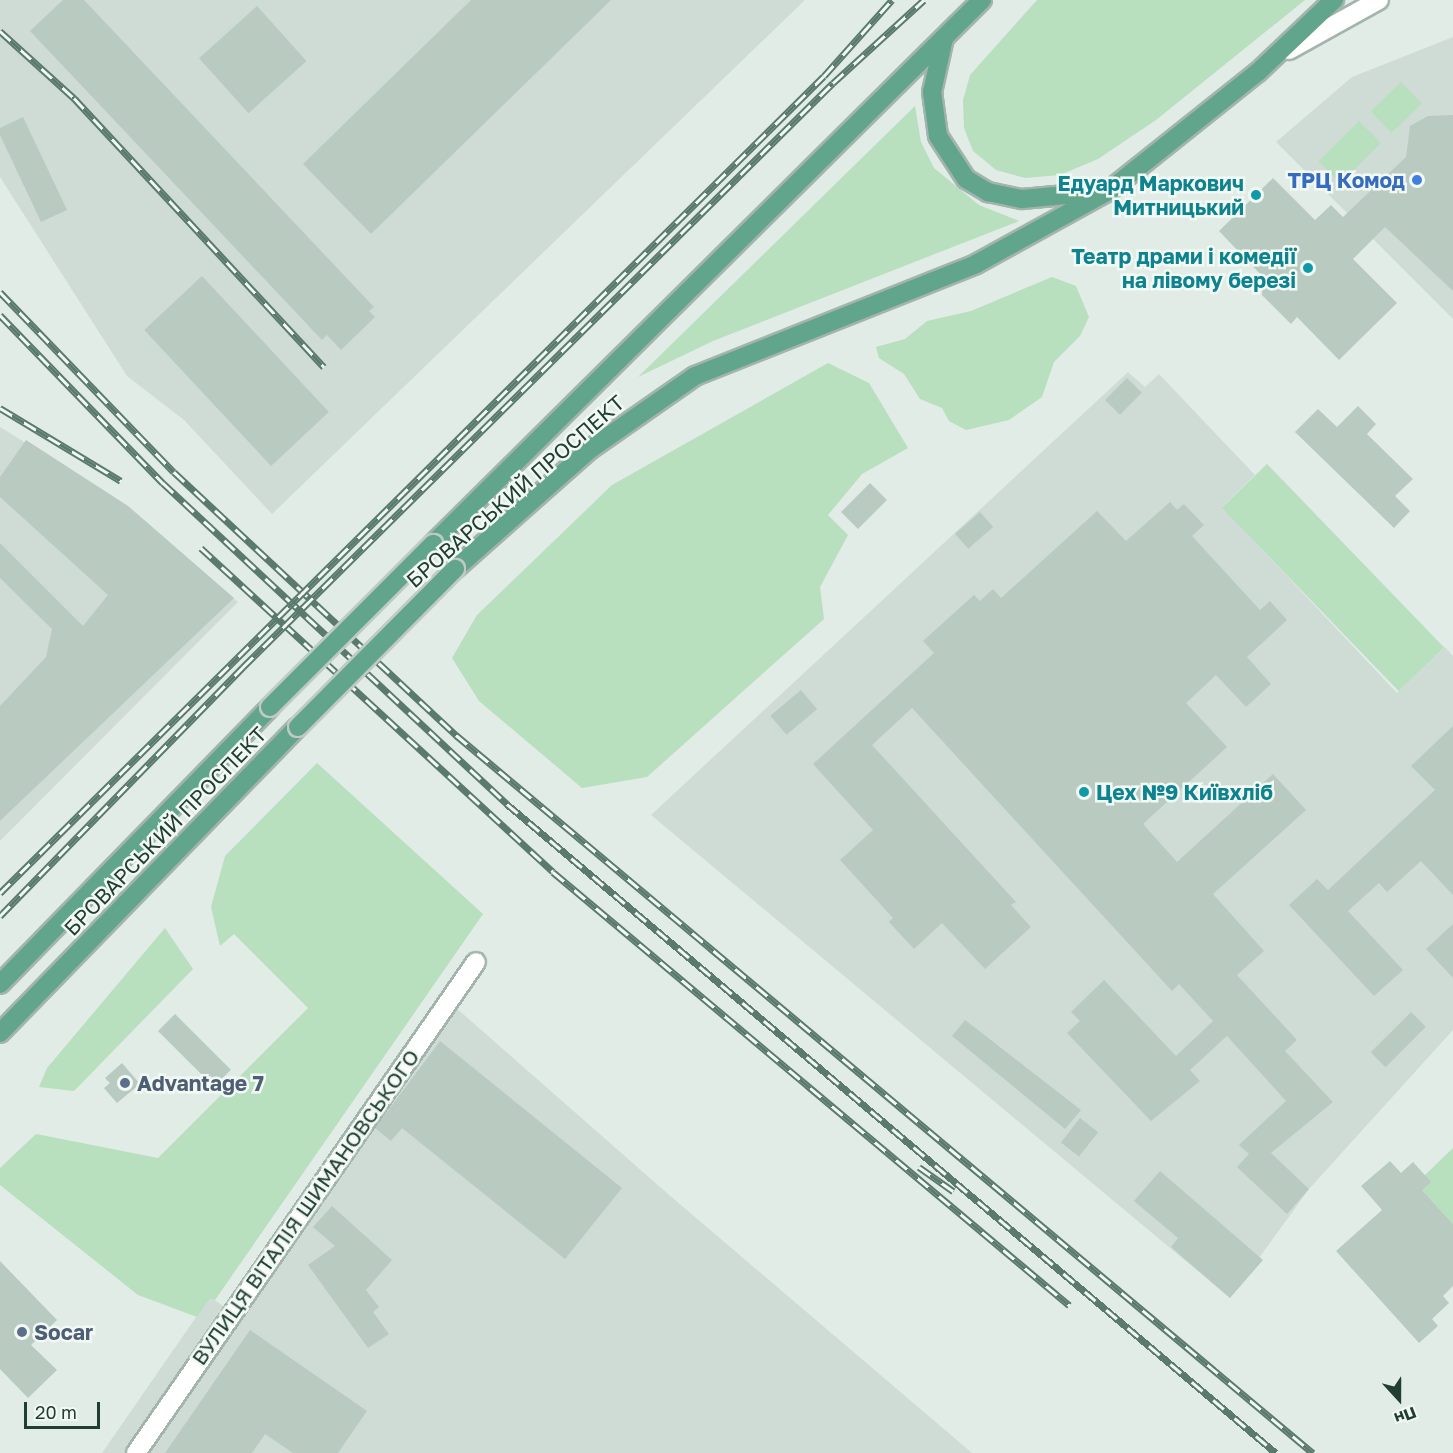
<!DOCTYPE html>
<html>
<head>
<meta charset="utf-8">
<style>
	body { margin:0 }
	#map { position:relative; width:1453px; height:1453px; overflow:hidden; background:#e1ece6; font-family:"Golos Text",sans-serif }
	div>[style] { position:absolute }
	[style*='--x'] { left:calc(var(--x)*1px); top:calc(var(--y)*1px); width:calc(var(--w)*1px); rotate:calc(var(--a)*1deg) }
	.built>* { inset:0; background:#cfdcd5 }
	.green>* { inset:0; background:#b8dfbe; transform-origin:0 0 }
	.building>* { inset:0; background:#b9cac1; transform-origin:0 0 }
	.roads { filter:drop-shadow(2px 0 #a3b4ad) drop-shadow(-2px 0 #a3b4ad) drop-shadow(0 2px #a3b4ad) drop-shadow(0 -2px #a3b4ad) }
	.minor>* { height:18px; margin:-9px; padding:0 9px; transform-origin:9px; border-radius:9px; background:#fff }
	.secondary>* { height:18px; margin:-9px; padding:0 9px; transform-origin:9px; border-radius:9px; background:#fff }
	.primary>* { height:18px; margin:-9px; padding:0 9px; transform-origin:9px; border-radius:9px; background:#62a58d }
	.rail>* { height:7px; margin-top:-3.5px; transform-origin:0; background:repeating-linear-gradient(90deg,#f2f9f4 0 14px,#5a7a6e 0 28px); box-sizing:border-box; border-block:2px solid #5a7a6e }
	.bridges { filter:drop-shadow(2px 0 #c1c9c6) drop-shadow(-2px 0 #c1c9c6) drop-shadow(0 2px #c1c9c6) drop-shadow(0 -2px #c1c9c6) }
	.primary-bridge>* { height:18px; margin:-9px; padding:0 9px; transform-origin:9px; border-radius:9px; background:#62a58d }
	.dots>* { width:16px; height:16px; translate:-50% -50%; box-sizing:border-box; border:3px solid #f2f9f4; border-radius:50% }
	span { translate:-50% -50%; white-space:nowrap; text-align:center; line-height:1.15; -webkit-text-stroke:5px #f2f9f4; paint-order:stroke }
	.shop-label { font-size:21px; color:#366cbe; font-weight:700 }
	.right { translate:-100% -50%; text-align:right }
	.culture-label { font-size:21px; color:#0d838f; font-weight:700 }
	.left { translate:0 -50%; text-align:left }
	.street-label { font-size:21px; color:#203e33 }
	.service-label { font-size:21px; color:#4e5e75; font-weight:700 }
	.north { position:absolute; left:1369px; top:1369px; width:60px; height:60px; -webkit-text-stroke:4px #f2f9f4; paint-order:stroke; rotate:159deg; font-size:16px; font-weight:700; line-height:24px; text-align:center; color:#203e33 }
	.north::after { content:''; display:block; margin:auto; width:21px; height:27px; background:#203e33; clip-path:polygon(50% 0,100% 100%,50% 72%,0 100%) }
	.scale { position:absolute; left:24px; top:1402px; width:76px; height:27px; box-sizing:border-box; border:3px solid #203e33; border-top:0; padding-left:8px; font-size:18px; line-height:21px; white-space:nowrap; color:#203e33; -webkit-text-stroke:4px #f2f9f4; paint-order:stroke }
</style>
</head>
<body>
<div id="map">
	<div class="built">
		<i style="clip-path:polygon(0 0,805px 0,272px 514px,184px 420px,127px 376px,0 177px)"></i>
		<i style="clip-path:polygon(1453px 37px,1453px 319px,1276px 142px,1352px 77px)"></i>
		<i style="clip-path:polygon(1128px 372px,1145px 387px,1159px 374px,1255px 475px,1222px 507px,1397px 693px,1445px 647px,1453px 656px,1453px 1030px,1309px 1189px,1230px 1298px,651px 815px)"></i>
		<i style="clip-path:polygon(0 427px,128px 506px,238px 602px,0 841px)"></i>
		<i style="clip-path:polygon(454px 1006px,668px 1194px,972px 1453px,102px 1453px,210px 1297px,239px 1317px)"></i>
	</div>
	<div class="green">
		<i style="clip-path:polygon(1037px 0,1305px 0,1156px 120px,1098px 159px,1060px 175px,1025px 178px,996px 170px,973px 151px,964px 128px,963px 100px,970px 75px)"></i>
		<i style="left:1401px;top:82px;width:30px;height:42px;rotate:46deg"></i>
		<i style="clip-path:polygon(915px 106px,921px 142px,934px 168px,979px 205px,1019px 221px,713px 341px,638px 377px)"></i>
		<i style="left:1359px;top:121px;width:31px;height:57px;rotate:45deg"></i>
		<i style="clip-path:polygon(1052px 277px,1076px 286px,1089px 317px,1080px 336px,1054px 362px,1042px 397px,1009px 420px,966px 430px,949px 421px,942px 408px,920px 399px,904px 374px,879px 358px,876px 347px,905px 339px,927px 321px,971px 311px)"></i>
		<i style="clip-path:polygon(828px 363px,869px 383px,908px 448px,862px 474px,828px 515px,848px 535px,820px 587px,824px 619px,647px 777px,582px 788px,479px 701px,452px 658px,477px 615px,612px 485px)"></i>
		<i style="left:1267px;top:464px;width:255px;height:63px;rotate:46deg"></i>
		<i style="clip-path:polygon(317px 763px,483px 914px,215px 1300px,210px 1298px,197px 1317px,138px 1295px,0 1185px,0 1168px,36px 1134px,158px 1158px,308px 1008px,234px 934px,220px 946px,211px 907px,225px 856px)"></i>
		<i style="clip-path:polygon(165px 928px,193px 969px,74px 1091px,39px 1087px,47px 1068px)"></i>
		<i style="clip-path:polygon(1453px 1148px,1453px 1224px,1422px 1190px,1425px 1175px)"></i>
	</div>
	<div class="building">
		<i style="clip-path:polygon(63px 0,84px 0,374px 307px,369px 311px,375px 317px,341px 350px,327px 335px,322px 340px,30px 31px)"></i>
		<i style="clip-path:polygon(471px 0,611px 0,371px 234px,303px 164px)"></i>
		<i style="left:257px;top:6px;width:74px;height:78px;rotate:48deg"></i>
		<i style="clip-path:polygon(1453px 115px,1453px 291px,1385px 227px,1353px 259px,1397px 303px,1339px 360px,1297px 317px,1291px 324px,1262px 295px,1263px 277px,1219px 231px,1273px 178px,1315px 220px,1331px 205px,1343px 217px,1406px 157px,1410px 126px,1428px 116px)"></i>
		<i style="clip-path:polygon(23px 117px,67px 210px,41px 222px,0 135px,0 128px)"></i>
		<i style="left:202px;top:276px;width:186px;height:79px;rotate:47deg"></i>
		<i style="left:1127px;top:378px;width:21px;height:31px;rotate:45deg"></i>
		<i style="clip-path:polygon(1358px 406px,1376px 424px,1367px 434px,1413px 479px,1395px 496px,1410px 511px,1394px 528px,1295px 432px,1318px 409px,1337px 427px)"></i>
		<i style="clip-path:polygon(26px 440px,128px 506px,234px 598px,0 821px,0 706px,46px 657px,52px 629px,0 578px,0 543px,83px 626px,108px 595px,0 497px,0 477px)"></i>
		<i style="left:870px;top:483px;width:24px;height:41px;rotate:45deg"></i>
		<i style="clip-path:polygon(1170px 502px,1177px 510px,1184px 504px,1204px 525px,1192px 536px,1260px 610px,1270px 601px,1287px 620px,1247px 657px,1271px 684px,1246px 707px,1216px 675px,1186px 703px,1227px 747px,1143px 824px,1177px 862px,1273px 774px,1306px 810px,1213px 894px,1264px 951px,1237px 975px,1297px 1040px,1285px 1051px,1333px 1102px,1271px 1153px,1309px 1189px,1287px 1214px,1237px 1167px,1249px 1154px,1239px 1145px,1286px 1101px,1227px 1036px,1190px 1070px,1200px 1081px,1151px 1121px,1067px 1033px,1080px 1021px,1071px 1012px,1104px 980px,1176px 1056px,1213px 1021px,1179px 984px,1172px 991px,912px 708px,872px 745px,1016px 902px,1011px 905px,1031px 927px,985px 969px,942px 923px,914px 949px,889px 922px,893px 918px,840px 860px,873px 830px,813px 764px,934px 653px,923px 641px,974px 595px,980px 601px,993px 589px,1001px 598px,1097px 511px,1126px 541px)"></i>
		<i style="left:980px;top:512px;width:20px;height:33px;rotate:49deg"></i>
		<i style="left:801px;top:690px;width:25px;height:40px;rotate:50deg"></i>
		<i style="clip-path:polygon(1453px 726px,1453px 895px,1421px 861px,1387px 892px,1379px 883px,1348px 911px,1403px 970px,1374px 996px,1289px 905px,1317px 879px,1328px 890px,1435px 790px,1411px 766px)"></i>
		<i style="clip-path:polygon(1453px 924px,1453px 978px,1426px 949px)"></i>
		<i style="left:1411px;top:1012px;width:21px;height:57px;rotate:45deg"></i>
		<i style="left:175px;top:1014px;width:79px;height:24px;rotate:45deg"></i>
		<i style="clip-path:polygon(965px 1020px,1081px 1110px,1065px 1129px,952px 1036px)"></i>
		<i style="clip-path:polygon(440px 1041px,622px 1188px,565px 1259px,402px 1128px,391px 1141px,375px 1128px)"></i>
		<i style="clip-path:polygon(122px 1063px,140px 1084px,117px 1103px,104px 1088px,110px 1083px,105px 1078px)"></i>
		<i style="left:1080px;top:1118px;width:23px;height:31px;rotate:38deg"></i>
		<i style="clip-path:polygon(1390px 1161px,1401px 1173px,1413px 1162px,1431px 1182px,1422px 1190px,1453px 1224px,1453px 1286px,1443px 1296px,1449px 1303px,1432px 1319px,1438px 1326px,1419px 1343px,1336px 1251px,1382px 1210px,1361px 1186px)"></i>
		<i style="clip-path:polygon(1160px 1171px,1263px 1260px,1230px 1298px,1171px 1247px,1178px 1238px,1134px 1201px)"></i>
		<i style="clip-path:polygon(332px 1206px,392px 1260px,366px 1290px,379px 1307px,373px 1312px,389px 1334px,368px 1348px,308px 1265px,335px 1246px,313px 1227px)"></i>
		<i style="clip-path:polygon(0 1261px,57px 1320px,31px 1345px,57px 1370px,28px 1398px,0 1369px)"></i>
		<i style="clip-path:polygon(250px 1330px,367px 1411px,338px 1453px,293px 1453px,265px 1434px,252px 1453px,165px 1453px)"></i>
	</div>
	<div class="roads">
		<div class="minor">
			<i style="--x:136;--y:1453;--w:597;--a:-55.3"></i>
		</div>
		<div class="secondary">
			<i style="--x:1289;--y:50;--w:103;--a:-29.1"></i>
		</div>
		<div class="primary">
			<i style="--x:944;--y:38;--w:55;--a:102.5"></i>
			<i style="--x:932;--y:92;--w:44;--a:82.2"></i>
			<i style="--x:938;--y:136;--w:51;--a:56.9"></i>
			<i style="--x:966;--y:179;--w:26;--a:31"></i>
			<i style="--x:988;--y:192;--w:35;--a:12"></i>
			<i style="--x:1022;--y:199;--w:77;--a:-5.2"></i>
			<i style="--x:433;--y:544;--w:773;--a:-44.74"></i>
			<i style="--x:455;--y:569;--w:179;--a:-41.6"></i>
			<i style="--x:589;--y:450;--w:129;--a:-34.9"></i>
			<i style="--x:695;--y:376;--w:302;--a:-21.7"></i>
			<i style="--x:976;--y:264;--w:153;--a:-28.9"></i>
			<i style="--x:1110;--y:190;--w:189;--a:-38.6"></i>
			<i style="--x:1258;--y:72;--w:105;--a:-43.5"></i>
			<i style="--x:0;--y:984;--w:387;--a:-45.7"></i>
			<i style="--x:0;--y:1033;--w:427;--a:-45.8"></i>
		</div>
	</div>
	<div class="rail">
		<i style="--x:0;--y:31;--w:100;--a:42.2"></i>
		<i style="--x:74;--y:98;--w:367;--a:47.1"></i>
		<i style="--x:0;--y:292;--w:250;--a:46"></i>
		<i style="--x:174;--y:472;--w:386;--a:43"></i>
		<i style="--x:456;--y:735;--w:1118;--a:39.96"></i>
		<i style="--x:0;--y:315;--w:234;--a:45.9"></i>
		<i style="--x:163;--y:483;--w:471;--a:43"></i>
		<i style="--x:507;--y:804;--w:1006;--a:40.16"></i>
		<i style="--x:0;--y:408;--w:141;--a:31.1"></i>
		<i style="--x:201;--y:548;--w:478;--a:42.6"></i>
		<i style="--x:553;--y:872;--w:674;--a:40"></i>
		<i style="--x:0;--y:893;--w:1160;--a:-44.76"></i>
		<i style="--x:824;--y:76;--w:102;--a:-48.2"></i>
		<i style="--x:0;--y:916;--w:348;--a:-45.7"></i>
		<i style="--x:243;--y:667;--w:830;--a:-44.71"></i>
		<i style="--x:833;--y:83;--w:123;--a:-42.4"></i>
		<i style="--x:919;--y:1167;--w:42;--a:35.2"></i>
	</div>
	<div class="bridges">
		<div class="primary-bridge">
			<i style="--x:270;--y:707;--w:231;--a:-45"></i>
			<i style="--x:298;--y:727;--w:223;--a:-45.2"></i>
		</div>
	</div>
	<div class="dots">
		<i style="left:1417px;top:180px;background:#3f7fe0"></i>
		<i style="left:1256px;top:195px;background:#0f9aa8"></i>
		<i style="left:1308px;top:268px;background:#0f9aa8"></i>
		<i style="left:1084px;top:792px;background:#0f9aa8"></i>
		<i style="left:125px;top:1083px;background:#5c6f8a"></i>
		<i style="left:22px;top:1332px;background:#5c6f8a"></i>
	</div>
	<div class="shop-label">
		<span class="right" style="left:1405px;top:180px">ТРЦ Комод</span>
	</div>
	<div class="culture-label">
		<span class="right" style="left:1244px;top:195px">Едуард Маркович<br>Митницький</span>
		<span class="right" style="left:1296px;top:268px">Театр драми і комедії<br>на лівому березі</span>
		<span class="left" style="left:1096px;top:792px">Цех №9 Київхліб</span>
	</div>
	<div class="street-label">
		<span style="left:515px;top:491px;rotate:-41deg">БРОВАРСЬКИЙ ПРОСПЕКТ</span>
		<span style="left:165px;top:831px;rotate:-46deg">БРОВАРСЬКИЙ ПРОСПЕКТ</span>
		<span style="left:305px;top:1207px;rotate:-55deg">ВУЛИЦЯ ВІТАЛІЯ ШИМАНОВСЬКОГО</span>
	</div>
	<div class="service-label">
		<span class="left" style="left:137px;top:1083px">Advantage 7</span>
		<span class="left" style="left:34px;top:1332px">Socar</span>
	</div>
	<div class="north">Пн</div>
	<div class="scale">20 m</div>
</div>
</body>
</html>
